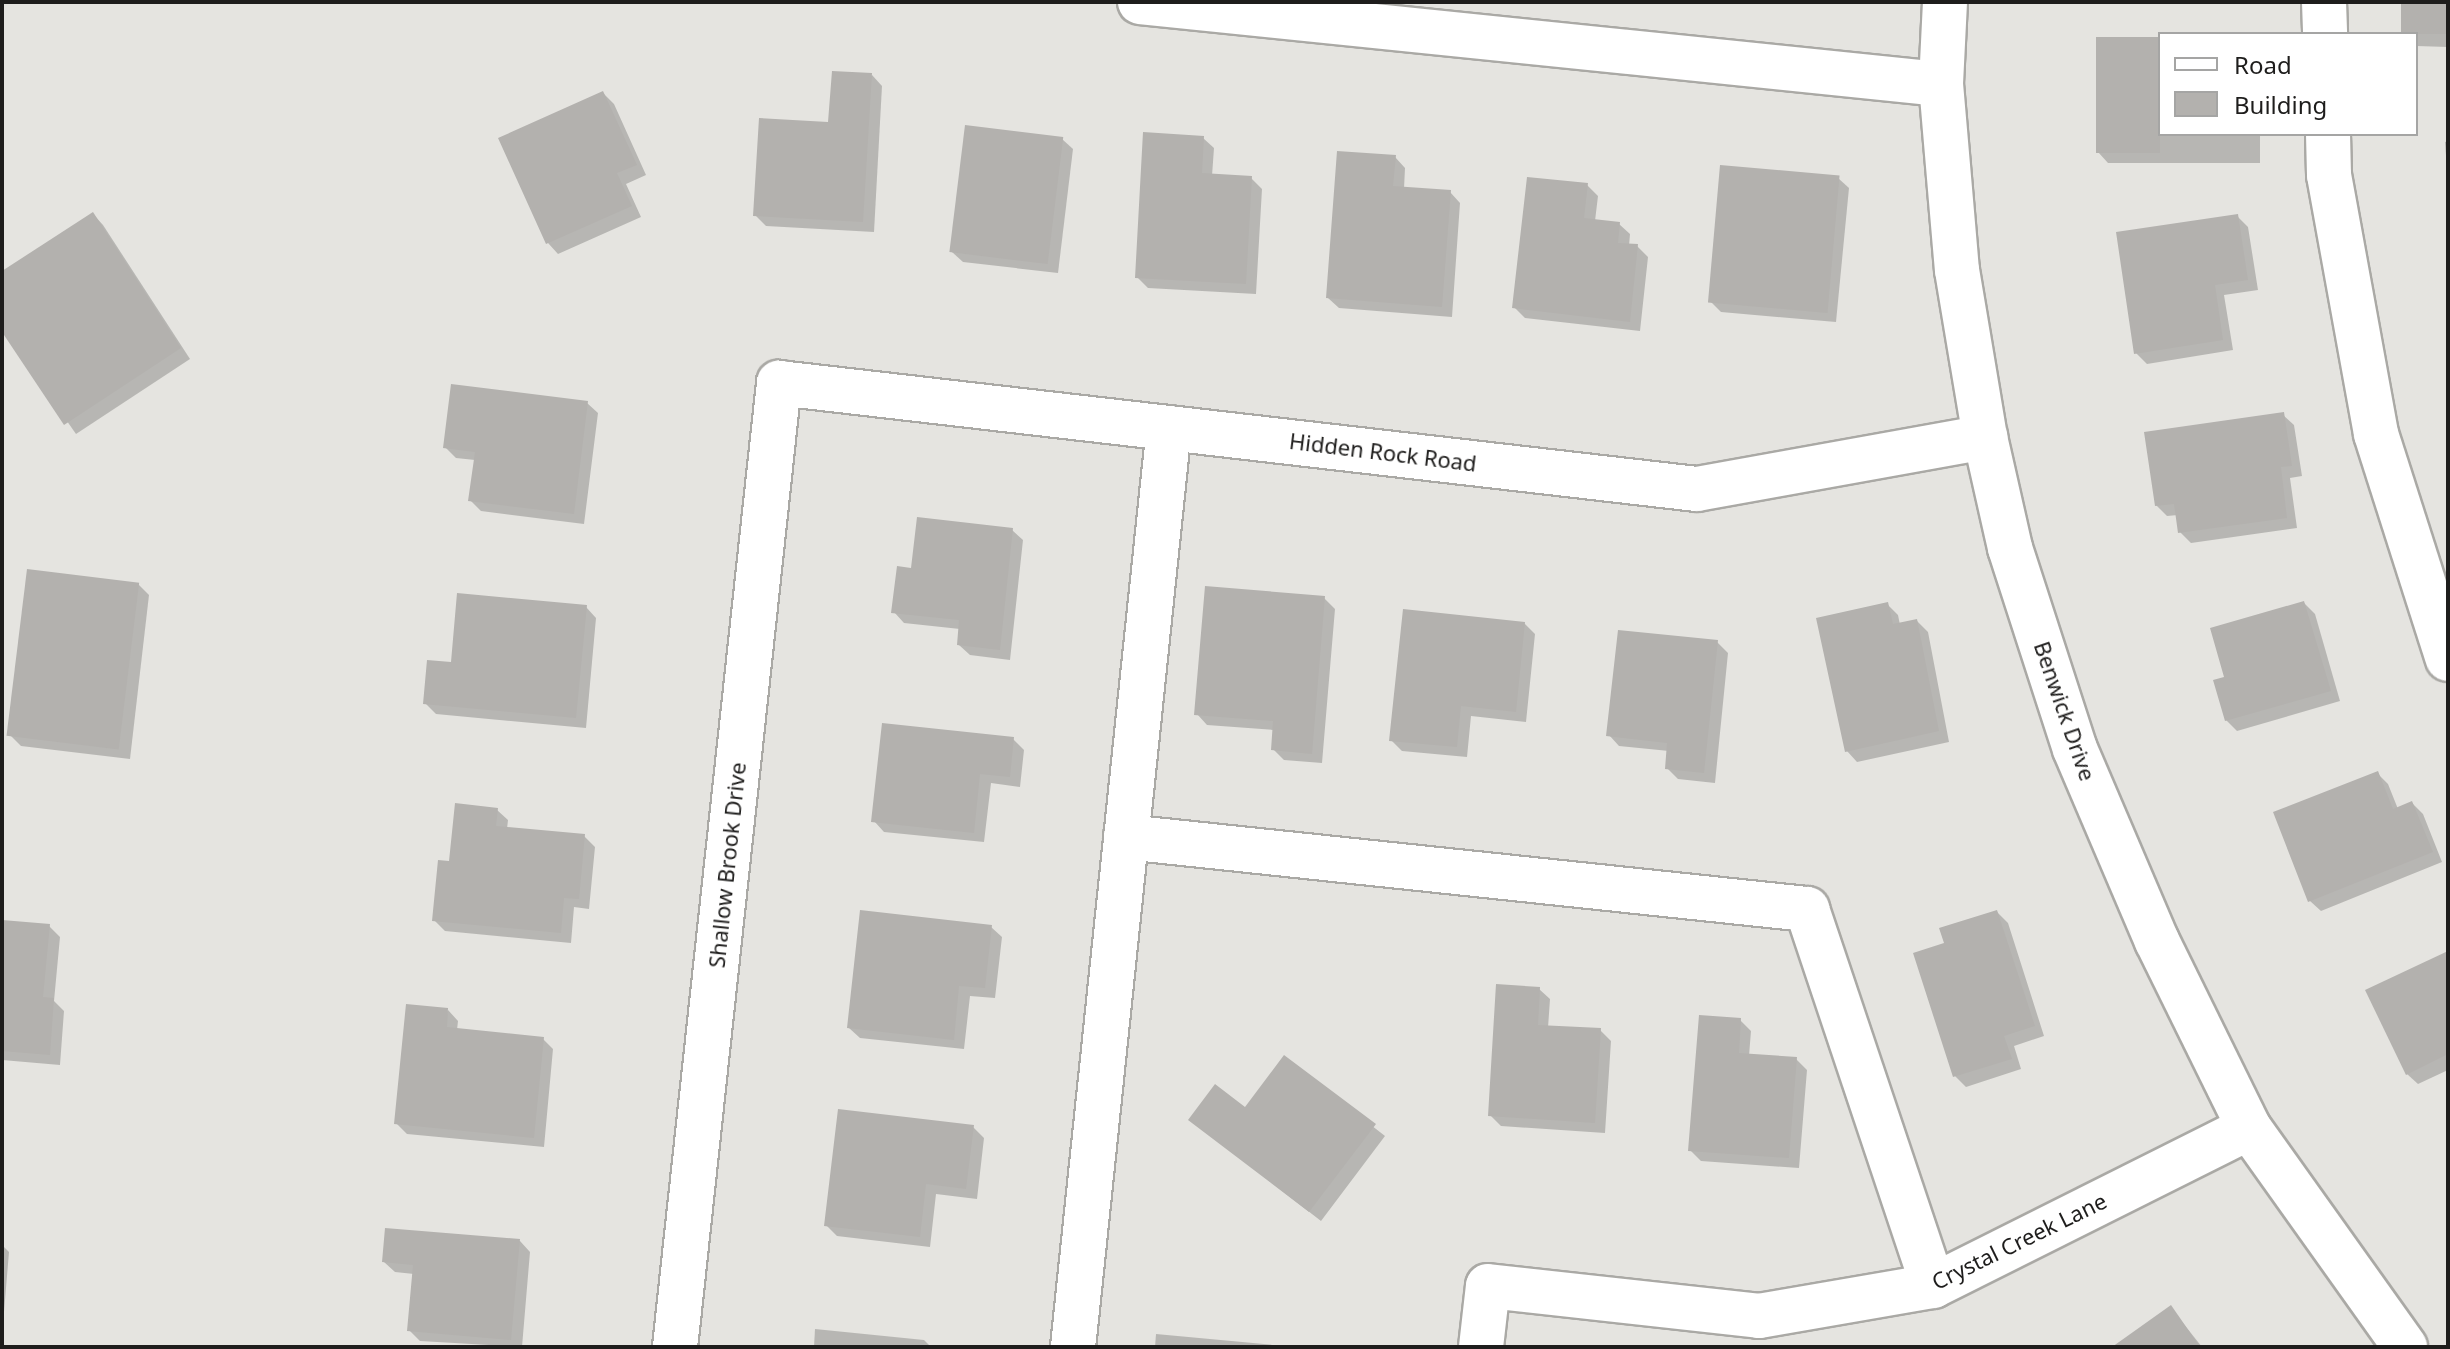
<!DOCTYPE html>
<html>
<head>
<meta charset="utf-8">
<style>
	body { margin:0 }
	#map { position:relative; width:2450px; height:1349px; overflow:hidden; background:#e5e4e0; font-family:"Noto Sans",sans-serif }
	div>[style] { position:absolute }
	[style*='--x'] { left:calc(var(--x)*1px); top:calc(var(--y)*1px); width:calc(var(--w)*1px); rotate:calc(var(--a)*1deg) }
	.shadow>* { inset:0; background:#0003 }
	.building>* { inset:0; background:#b3b1ae; transform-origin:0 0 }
	.roads { filter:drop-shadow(2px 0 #aaa9a5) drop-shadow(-2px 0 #aaa9a5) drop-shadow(0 2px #aaa9a5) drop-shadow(0 -2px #aaa9a5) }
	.minor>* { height:44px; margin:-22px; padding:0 22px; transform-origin:22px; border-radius:22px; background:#fff }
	span { translate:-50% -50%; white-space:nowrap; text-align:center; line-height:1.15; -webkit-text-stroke:6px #fff; paint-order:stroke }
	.street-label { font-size:22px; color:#1e1d1c }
	.frame { position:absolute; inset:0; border:4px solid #1e1d1c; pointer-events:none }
	.legend { position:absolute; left:2158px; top:32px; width:260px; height:104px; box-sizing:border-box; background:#fff; border:2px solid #a5a5a4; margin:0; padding:10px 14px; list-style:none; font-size:24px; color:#1e1d1c }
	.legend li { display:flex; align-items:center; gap:16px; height:40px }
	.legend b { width:40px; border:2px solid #a5a5a4 }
</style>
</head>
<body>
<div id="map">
	<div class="shadow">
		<i style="clip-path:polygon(2403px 2px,2448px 2px,2448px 47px,2416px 46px,2416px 34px)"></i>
		<i style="clip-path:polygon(2160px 39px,2160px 134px,2260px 134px,2260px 163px,2108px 163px,2098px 152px)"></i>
		<i style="clip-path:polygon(872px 75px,882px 86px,874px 232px,766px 226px,755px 215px)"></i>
		<i style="clip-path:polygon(603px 93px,614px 104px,646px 175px,626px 184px,641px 217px,558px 254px,548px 243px)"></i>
		<i style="clip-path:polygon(1203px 138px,1214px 148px,1212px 176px,1251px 178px,1262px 189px,1256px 294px,1148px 288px,1137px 277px)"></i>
		<i style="clip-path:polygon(1062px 139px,1073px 149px,1058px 273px,963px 262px,952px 252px)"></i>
		<i style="clip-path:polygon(2448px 141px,2448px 184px,2445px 142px)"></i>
		<i style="clip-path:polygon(1395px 157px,1405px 168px,1404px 189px,1450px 192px,1460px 203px,1452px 317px,1339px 308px,1328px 298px)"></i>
		<i style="clip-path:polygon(1838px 178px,1849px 188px,1836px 322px,1721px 312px,1710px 301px)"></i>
		<i style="clip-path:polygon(1587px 185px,1598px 196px,1595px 221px,1619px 224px,1630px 234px,1629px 246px,1637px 246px,1648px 257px,1640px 331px,1525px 318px,1514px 307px)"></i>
		<i style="clip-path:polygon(93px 214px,103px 225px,190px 359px,76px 434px,2px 328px,2px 273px)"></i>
		<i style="clip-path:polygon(2237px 216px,2248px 227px,2258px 290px,2224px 295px,2233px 350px,2147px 364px,2136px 353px)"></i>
		<i style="clip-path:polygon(587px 403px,598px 413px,584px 524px,481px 511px,470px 500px,475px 460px,456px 458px,445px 447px)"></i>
		<i style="clip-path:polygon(2283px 415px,2294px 425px,2302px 476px,2290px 478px,2297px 528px,2191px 543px,2180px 532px,2178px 515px,2167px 516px,2156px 505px)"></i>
		<i style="clip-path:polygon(1012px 530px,1023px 540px,1010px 660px,970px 655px,959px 645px,960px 629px,904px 623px,894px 612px,913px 570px)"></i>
		<i style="clip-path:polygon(138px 584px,149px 595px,130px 759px,21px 746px,10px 735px)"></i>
		<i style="clip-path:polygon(1324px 598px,1335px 609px,1322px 763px,1284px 760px,1273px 749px,1274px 730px,1207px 725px,1197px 714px)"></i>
		<i style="clip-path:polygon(2304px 603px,2315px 614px,2340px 701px,2237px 731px,2226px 720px,2226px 678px)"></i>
		<i style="clip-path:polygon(1887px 604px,1898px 615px,1900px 625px,1917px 621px,1928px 632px,1949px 742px,1857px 762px,1847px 751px)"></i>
		<i style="clip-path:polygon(586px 607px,596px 618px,586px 728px,436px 714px,425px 703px)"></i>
		<i style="clip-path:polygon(1524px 623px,1535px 634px,1526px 722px,1471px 716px,1467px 757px,1402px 751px,1391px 740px)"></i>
		<i style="clip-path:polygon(1717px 642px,1728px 653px,1715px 783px,1678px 779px,1667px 768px,1669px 751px,1619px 746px,1609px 735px)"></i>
		<i style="clip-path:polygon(1013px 739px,1024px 750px,1020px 787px,991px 783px,984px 842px,884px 832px,874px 821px)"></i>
		<i style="clip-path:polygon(2377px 773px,2388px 784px,2398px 809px,2412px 803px,2423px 814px,2442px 862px,2321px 911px,2310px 901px)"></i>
		<i style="clip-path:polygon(497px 810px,508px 820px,507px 829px,584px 836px,595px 847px,589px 909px,574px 907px,571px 943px,445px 931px,434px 920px,451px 863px)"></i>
		<i style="clip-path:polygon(1997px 912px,2008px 923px,2044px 1036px,2014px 1046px,2021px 1069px,1966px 1087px,1955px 1076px,1946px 945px)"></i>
		<i style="clip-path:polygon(2px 922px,49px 926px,60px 937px,54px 1001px,64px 1011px,60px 1065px,2px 1060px)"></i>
		<i style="clip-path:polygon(991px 927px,1002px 937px,995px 998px,970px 996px,964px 1049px,860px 1038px,849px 1028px)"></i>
		<i style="clip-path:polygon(2448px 953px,2448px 1070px,2418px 1084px,2407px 1074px)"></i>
		<i style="clip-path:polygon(1539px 989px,1550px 999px,1548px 1028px,1600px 1030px,1611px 1041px,1605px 1133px,1501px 1126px,1490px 1115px)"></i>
		<i style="clip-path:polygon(448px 1010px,458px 1021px,457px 1030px,543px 1039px,553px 1049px,544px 1147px,407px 1134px,396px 1123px)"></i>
		<i style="clip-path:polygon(1740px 1020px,1751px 1031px,1749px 1056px,1796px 1059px,1807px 1070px,1799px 1168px,1701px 1161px,1690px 1150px)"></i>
		<i style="clip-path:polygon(1285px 1058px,1385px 1136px,1321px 1221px,1191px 1120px,1245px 1109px)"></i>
		<i style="clip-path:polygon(973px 1127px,984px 1138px,977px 1199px,936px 1194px,930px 1247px,837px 1236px,826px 1225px)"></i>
		<i style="clip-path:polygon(520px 1241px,530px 1252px,522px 1347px,420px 1341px,409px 1330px,414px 1274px,395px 1272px,384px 1262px)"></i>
		<i style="clip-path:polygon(2px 1245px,9px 1252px,2px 1336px)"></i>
		<i style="clip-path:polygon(2171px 1308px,2202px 1347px,2115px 1347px)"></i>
		<i style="clip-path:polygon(815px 1329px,924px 1340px,931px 1347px,814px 1347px)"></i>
		<i style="clip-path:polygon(1156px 1334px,1295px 1347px,1155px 1347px)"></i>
	</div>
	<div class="building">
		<i style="left:2401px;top:2px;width:47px;height:32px"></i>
		<i style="left:2096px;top:37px;width:64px;height:116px"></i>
		<i style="clip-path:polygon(832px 71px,872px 73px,863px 222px,753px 216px,759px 118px,828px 122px)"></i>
		<i style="clip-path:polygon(603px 91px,637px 165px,617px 173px,632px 206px,546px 244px,498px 138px)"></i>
		<i style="left:965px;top:125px;width:99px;height:128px;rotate:7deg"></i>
		<i style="clip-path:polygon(1143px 132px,1204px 136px,1202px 173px,1252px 176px,1246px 284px,1135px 278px)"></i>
		<i style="clip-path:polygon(1337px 151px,1396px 155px,1393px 186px,1451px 190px,1442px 307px,1326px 298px)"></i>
		<i style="left:1720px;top:165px;width:120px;height:138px;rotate:5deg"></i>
		<i style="clip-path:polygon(1527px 177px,1588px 183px,1584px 218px,1620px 222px,1618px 243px,1638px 244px,1630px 322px,1512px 308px)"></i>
		<i style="clip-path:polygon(93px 212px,181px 348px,64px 425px,2px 332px,2px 271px)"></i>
		<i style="clip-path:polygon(2238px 214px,2248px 280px,2215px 285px,2223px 340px,2134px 354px,2116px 232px)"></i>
		<i style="clip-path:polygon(451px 384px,588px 401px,574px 514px,468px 501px,475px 452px,443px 448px)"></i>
		<i style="clip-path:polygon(2284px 412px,2292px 466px,2281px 467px,2287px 518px,2178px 533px,2174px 504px,2155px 506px,2144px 432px)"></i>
		<i style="clip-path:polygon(917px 517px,1013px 528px,1000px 650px,957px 645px,959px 620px,891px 613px,897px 566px,911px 568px)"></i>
		<i style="left:27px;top:569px;width:113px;height:168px;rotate:7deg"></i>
		<i style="clip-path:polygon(1205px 586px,1325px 596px,1312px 754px,1271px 750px,1273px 721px,1194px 715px)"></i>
		<i style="clip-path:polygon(457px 593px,587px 605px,576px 718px,423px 704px,427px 660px,451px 662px)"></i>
		<i style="clip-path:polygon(2304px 601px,2331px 691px,2225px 721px,2213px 680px,2224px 677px,2210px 628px)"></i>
		<i style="clip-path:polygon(1888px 602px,1893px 624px,1917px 619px,1939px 731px,1845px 752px,1816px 618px)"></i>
		<i style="clip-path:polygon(1403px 609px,1525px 622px,1516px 712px,1461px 706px,1457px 747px,1389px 741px)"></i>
		<i style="clip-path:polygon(1618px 630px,1718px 640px,1704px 773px,1665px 769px,1667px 743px,1606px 736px)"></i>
		<i style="clip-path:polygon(882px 723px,1014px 737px,1010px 777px,980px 774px,974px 833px,871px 822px)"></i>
		<i style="clip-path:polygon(2378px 771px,2393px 809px,2412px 801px,2433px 852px,2308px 902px,2273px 812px)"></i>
		<i style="clip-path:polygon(455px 803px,498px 808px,496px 826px,585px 834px,579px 899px,564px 898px,561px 933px,432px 921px,438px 860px,449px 861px)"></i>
		<i style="clip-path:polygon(860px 910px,992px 925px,985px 988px,959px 986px,954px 1040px,847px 1028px)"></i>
		<i style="clip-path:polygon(1997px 910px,2035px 1026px,2004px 1036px,2012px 1059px,1953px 1077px,1913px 953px,1944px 943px,1939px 928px)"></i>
		<i style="clip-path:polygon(2px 920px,50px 924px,43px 997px,54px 998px,50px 1055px,2px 1051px)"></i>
		<i style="clip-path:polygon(2448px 951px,2448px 1054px,2406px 1075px,2365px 990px)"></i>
		<i style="clip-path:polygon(1496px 984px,1540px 987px,1538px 1025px,1601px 1028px,1595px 1123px,1488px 1116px)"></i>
		<i style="clip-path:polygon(406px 1004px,448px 1008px,447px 1027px,544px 1037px,534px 1138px,394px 1124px)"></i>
		<i style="clip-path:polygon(1699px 1015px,1741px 1018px,1739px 1053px,1797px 1057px,1789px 1158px,1688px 1151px)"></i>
		<i style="clip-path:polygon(1284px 1055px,1376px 1124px,1309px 1212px,1188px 1120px,1215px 1084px,1245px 1107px)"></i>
		<i style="clip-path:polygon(838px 1109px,974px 1125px,966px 1189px,926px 1184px,920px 1237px,824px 1226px)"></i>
		<i style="clip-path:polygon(385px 1228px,520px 1239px,511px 1340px,407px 1331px,413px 1265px,382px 1262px)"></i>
		<i style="clip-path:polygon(2171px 1305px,2200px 1347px,2112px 1347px)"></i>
	</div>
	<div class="roads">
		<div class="minor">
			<i style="--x:1140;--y:2;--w:805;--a:5.85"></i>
			<i style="--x:1945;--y:2;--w:82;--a:92.8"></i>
			<i style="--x:1941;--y:84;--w:187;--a:85.1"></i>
			<i style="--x:1957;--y:270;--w:169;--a:80.5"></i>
			<i style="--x:1985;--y:437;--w:114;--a:77.3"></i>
			<i style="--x:2010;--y:548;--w:211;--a:72.1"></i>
			<i style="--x:2075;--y:749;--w:209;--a:66.9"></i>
			<i style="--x:2157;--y:941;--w:208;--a:63.8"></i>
			<i style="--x:2249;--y:1128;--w:269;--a:54.5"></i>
			<i style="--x:2324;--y:2;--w:32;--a:88"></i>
			<i style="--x:2328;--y:134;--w:41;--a:88.6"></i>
			<i style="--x:2329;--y:175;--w:263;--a:79.7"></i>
			<i style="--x:2376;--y:434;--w:236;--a:72.3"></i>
			<i style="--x:1126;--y:837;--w:685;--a:6.04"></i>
			<i style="--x:1807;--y:909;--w:397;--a:71.5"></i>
			<i style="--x:675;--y:1347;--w:970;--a:-83.84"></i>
			<i style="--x:779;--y:383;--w:924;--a:6.59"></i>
			<i style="--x:1697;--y:489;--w:293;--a:-10.2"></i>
			<i style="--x:1073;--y:1347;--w:924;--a:-84.04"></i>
			<i style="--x:1481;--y:1347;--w:61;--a:-83.5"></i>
			<i style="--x:1488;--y:1286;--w:273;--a:6.3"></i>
			<i style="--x:1759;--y:1316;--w:177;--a:-9.8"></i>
			<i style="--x:1933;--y:1286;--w:353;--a:-26.6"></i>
		</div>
	</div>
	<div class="street-label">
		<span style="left:1383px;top:452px;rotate:7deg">Hidden Rock Road</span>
		<span style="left:2065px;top:711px;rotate:71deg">Benwick Drive</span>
		<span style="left:727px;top:865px;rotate:-84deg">Shallow Brook Drive</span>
		<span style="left:2019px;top:1241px;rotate:-26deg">Crystal Creek Lane</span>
	</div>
	<div class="frame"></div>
	<ul class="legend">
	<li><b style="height:10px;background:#fff"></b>Road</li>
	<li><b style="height:22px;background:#b3b1ae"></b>Building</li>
	</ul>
</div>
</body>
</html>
